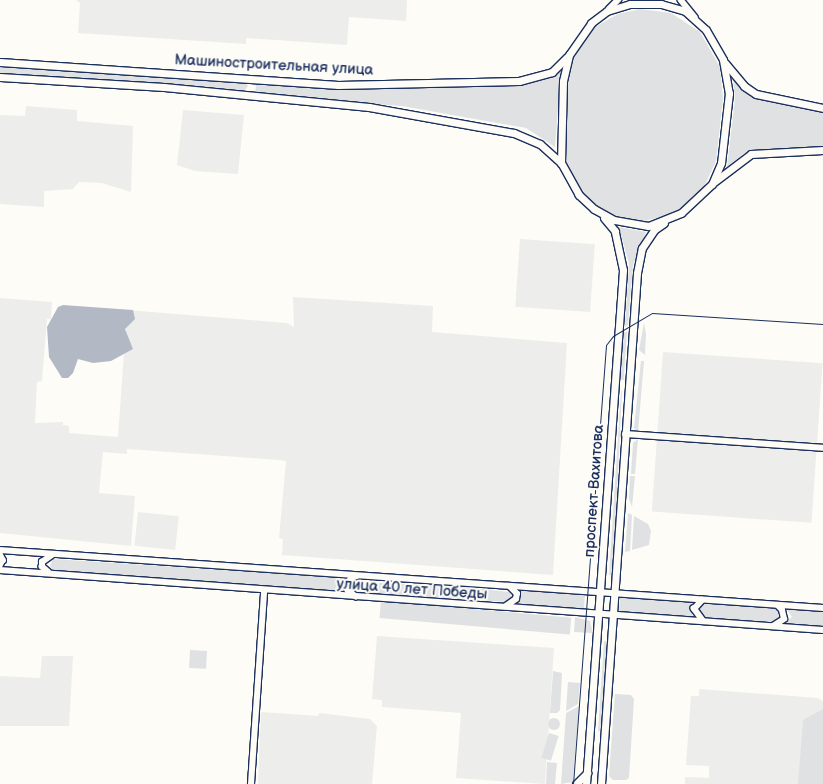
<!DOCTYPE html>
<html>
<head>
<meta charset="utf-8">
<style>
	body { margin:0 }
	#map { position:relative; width:823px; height:784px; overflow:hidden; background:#fdfcf7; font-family:"Balsamiq Sans",sans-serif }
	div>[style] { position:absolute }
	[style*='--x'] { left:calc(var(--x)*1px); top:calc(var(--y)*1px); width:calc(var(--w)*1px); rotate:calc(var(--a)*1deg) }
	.built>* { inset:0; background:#edeeec; transform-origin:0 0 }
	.green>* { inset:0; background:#e0e1e3; transform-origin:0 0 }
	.round { border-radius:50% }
	.water>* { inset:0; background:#b3b8c5 }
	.roads { filter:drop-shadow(1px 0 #1b2f5e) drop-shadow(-1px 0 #1b2f5e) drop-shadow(0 1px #1b2f5e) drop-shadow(0 -1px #1b2f5e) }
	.minor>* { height:5.5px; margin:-2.75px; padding:0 2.75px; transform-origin:2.75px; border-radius:2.75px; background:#fdfcf7 }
	.major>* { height:7px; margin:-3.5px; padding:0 3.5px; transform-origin:3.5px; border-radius:3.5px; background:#fdfcf7 }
	.tram>* { height:1px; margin:-0.5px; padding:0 0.5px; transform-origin:0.5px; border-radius:0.5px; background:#1b2f5e }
	span { translate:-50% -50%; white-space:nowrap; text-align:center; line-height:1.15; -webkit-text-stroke:4px #fdfcf7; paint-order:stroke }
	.street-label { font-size:15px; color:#1b2f5e }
</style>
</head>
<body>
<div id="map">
	<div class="built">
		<i style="clip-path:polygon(76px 0,407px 0,406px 21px,349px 17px,347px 45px,246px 38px,246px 44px,78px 33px,80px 3px)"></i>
		<i style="clip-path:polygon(26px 106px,77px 110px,77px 121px,133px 126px,131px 192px,102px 183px,79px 182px,73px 189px,44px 191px,44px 207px,0 204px,0 115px,25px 116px)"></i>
		<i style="clip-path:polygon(183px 110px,244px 115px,238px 174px,195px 171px,177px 165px)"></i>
		<i style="left:520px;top:239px;width:75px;height:68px;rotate:4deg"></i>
		<i style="clip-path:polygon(293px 297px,433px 306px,432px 332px,567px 343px,553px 575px,282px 555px,283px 539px,279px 538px,286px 461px,279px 460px,127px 449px,127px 454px,103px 452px,99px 493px,135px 496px,131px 546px,0 533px,0 298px,52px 302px,51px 319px,47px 319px,42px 381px,37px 382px,35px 423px,63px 422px,63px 425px,69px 426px,69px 433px,118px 437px,127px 310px,287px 323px,294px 327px)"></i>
		<i style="left:663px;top:352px;width:160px;height:160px;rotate:4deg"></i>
		<i style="left:138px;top:512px;width:41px;height:34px;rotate:6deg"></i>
		<i style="clip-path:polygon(377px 636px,554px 648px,545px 784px,456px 778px,461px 713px,382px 707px,382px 700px,372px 699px)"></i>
		<i style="clip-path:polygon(42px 656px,73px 656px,69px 726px,0 726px,0 676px,40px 678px)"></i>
		<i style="clip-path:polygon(699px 689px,818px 698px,823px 701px,823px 784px,685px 784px,685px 777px,709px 778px,709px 766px,686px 765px,691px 696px,699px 696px)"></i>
		<i style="clip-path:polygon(261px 712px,318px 716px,319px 713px,370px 719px,377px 726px,372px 784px,258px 784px)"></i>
	</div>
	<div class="green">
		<i style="clip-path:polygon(640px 9px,671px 13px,700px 32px,720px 67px,723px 99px,716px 161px,704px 187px,675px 213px,641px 222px,610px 215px,592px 203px,575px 183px,564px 160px,565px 97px,572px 57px,586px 34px,595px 27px,618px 14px)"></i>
		<i style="clip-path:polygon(0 67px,246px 83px,248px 86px,244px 91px,0 74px)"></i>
		<i style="clip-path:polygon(561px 70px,555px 147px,526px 128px,402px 106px,255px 95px,256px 85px,337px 89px,521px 84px,543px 80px)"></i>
		<i style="clip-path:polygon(733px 78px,760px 99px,823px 111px,823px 146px,755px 150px,743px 154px,727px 167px,735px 99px)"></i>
		<i style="clip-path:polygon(619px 227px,646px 232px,633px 265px,628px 325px,625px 327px,629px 264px)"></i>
		<i style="clip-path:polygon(644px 323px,646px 334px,645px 355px,639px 350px)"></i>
		<i style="left:627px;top:332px;width:48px;height:3px;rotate:94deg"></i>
		<i style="clip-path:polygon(641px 361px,644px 361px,638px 432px,634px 428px)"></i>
		<i style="clip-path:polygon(622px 391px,613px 575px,609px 575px,621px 391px)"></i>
		<i style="clip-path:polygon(638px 439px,635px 474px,631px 474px,633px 443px)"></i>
		<i style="clip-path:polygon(630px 476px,635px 476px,632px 507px,629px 499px)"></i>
		<i style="clip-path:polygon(628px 513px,632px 515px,630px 551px,625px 552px)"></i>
		<i style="clip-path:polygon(634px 516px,648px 524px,651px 531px,649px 545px,632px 550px)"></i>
		<i style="clip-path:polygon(53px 559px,345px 578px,346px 595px,53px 570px,50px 566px)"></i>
		<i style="clip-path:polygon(355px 582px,457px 586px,509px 592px,513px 598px,509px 602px,356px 593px,351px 587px)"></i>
		<i style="left:519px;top:590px;width:66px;height:15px;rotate:3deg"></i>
		<i style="clip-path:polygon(620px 597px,694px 602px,691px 611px,693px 618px,619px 613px)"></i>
		<i style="left:381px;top:601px;width:191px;height:17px;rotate:5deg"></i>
		<i style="clip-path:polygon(707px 603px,777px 609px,779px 617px,772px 623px,705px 619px,698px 613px,697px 608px)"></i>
		<i style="clip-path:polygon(786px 608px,823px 611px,823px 627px,784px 624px,792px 617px)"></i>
		<i style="clip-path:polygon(575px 617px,590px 621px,593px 633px,574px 632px)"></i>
		<i style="clip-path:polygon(604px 641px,608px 641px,601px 731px,598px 731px)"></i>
		<i style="left:190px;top:650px;width:17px;height:18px;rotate:3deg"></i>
		<i style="clip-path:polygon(553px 671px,562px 673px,560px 710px,557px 713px,550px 713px)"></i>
		<i style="clip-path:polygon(568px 682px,580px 683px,578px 704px,566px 711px)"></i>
		<i style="clip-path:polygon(615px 694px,631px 695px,634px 699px,629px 778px,626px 780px,613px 780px,609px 776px)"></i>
		<i style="clip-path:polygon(579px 706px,573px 782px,561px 784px,566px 713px)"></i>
		<i style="clip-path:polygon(823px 709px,823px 784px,798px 784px,803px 720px)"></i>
		<i class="round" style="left:548px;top:718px;width:12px;height:12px"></i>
		<i style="left:549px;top:733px;width:10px;height:26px;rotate:17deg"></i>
		<i style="clip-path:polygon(547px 762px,557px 763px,555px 784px,546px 784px)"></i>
	</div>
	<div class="water">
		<i style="clip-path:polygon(63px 305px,133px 310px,135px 319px,125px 329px,133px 349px,111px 361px,93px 363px,78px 359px,73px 373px,68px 378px,62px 378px,49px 357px,47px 327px,58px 307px)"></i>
	</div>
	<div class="roads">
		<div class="minor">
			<i style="--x:681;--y:0;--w:22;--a:51"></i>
			<i style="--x:609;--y:9;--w:13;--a:-45"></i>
			<i style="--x:625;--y:434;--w:198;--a:4"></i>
			<i style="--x:0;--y:550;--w:825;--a:4.03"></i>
			<i style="--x:0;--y:554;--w:7;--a:63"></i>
			<i style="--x:3;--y:560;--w:7;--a:117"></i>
			<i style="--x:0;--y:570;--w:825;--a:4.17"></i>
			<i style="--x:48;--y:572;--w:8;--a:-140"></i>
			<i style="--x:42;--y:567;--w:5;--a:-90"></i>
			<i style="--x:42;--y:562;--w:12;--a:-35"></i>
			<i style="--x:356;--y:597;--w:10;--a:-143"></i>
			<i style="--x:348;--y:591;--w:6;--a:-99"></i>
			<i style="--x:347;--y:585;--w:8;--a:-60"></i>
			<i style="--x:351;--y:578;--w:6;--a:-18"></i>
			<i style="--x:506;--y:606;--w:12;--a:-35"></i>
			<i style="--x:516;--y:599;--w:5;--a:-79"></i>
			<i style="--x:517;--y:594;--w:10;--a:-135"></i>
			<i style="--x:702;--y:620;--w:14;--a:-126"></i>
			<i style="--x:694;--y:609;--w:12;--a:-48"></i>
			<i style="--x:773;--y:626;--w:13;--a:-32"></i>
			<i style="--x:784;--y:619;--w:9;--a:-103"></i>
			<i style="--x:782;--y:610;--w:6;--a:-135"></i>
			<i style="--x:251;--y:784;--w:193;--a:-86.1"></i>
		</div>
		<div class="major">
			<i style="--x:630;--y:4;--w:31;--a:0"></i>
			<i style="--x:661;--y:4;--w:25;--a:16"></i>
			<i style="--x:685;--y:11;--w:28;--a:42"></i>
			<i style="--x:706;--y:30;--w:34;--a:60"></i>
			<i style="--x:723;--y:60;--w:34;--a:80"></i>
			<i style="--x:729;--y:93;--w:70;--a:96.5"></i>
			<i style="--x:721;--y:163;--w:23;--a:113"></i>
			<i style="--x:712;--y:184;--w:42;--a:136.9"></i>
			<i style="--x:681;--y:213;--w:35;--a:158"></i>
			<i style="--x:648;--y:226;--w:35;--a:-170"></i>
			<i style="--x:614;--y:220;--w:23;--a:-151"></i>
			<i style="--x:594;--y:209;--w:21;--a:-137"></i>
			<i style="--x:579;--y:195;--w:37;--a:-119"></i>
			<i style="--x:561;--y:163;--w:82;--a:-88.6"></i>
			<i style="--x:563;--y:81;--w:27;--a:-77"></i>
			<i style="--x:569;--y:55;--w:39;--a:-55"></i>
			<i style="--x:591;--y:23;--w:20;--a:-37"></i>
			<i style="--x:607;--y:11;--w:24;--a:-17"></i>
			<i style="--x:0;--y:62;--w:339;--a:3.9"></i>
			<i style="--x:338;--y:85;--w:181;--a:-1.3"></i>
			<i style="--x:519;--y:81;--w:34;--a:-15"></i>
			<i style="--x:552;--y:72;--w:21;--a:-45"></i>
			<i style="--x:725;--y:63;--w:30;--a:50"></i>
			<i style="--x:744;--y:86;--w:14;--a:34"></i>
			<i style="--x:756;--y:94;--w:68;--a:11.8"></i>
			<i style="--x:0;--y:77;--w:164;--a:3.5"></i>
			<i style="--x:164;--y:87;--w:206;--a:5.6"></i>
			<i style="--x:369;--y:107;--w:147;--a:10.2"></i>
			<i style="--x:514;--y:133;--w:28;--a:23"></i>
			<i style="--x:540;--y:144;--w:28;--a:42"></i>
			<i style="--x:714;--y:182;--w:46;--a:-37.1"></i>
			<i style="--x:751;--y:154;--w:72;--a:-3.2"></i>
			<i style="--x:576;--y:784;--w:16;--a:-45"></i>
			<i style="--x:586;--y:784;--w:515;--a:-85.88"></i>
			<i style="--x:623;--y:270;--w:40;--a:-102"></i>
			<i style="--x:615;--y:231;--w:17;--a:-130"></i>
			<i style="--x:601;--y:784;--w:512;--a:-85.97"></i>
			<i style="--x:637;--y:273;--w:25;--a:-79"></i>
			<i style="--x:642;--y:248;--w:22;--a:-56"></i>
			<i style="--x:654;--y:230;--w:12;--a:-35"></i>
		</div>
	</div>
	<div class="tram">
		<i style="--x:573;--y:784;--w:440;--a:-85.7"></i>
		<i style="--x:606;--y:345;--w:11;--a:-52"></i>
		<i style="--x:613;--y:336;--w:45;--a:-30.5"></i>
		<i style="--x:652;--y:313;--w:171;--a:3.7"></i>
	</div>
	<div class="street-label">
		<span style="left:274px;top:65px;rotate:3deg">Машиностроительная улица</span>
		<span style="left:594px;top:491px;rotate:-86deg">проспект Вахитова</span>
		<span style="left:412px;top:589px;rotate:4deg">улица 40 лет Победы</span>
	</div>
</div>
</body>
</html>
